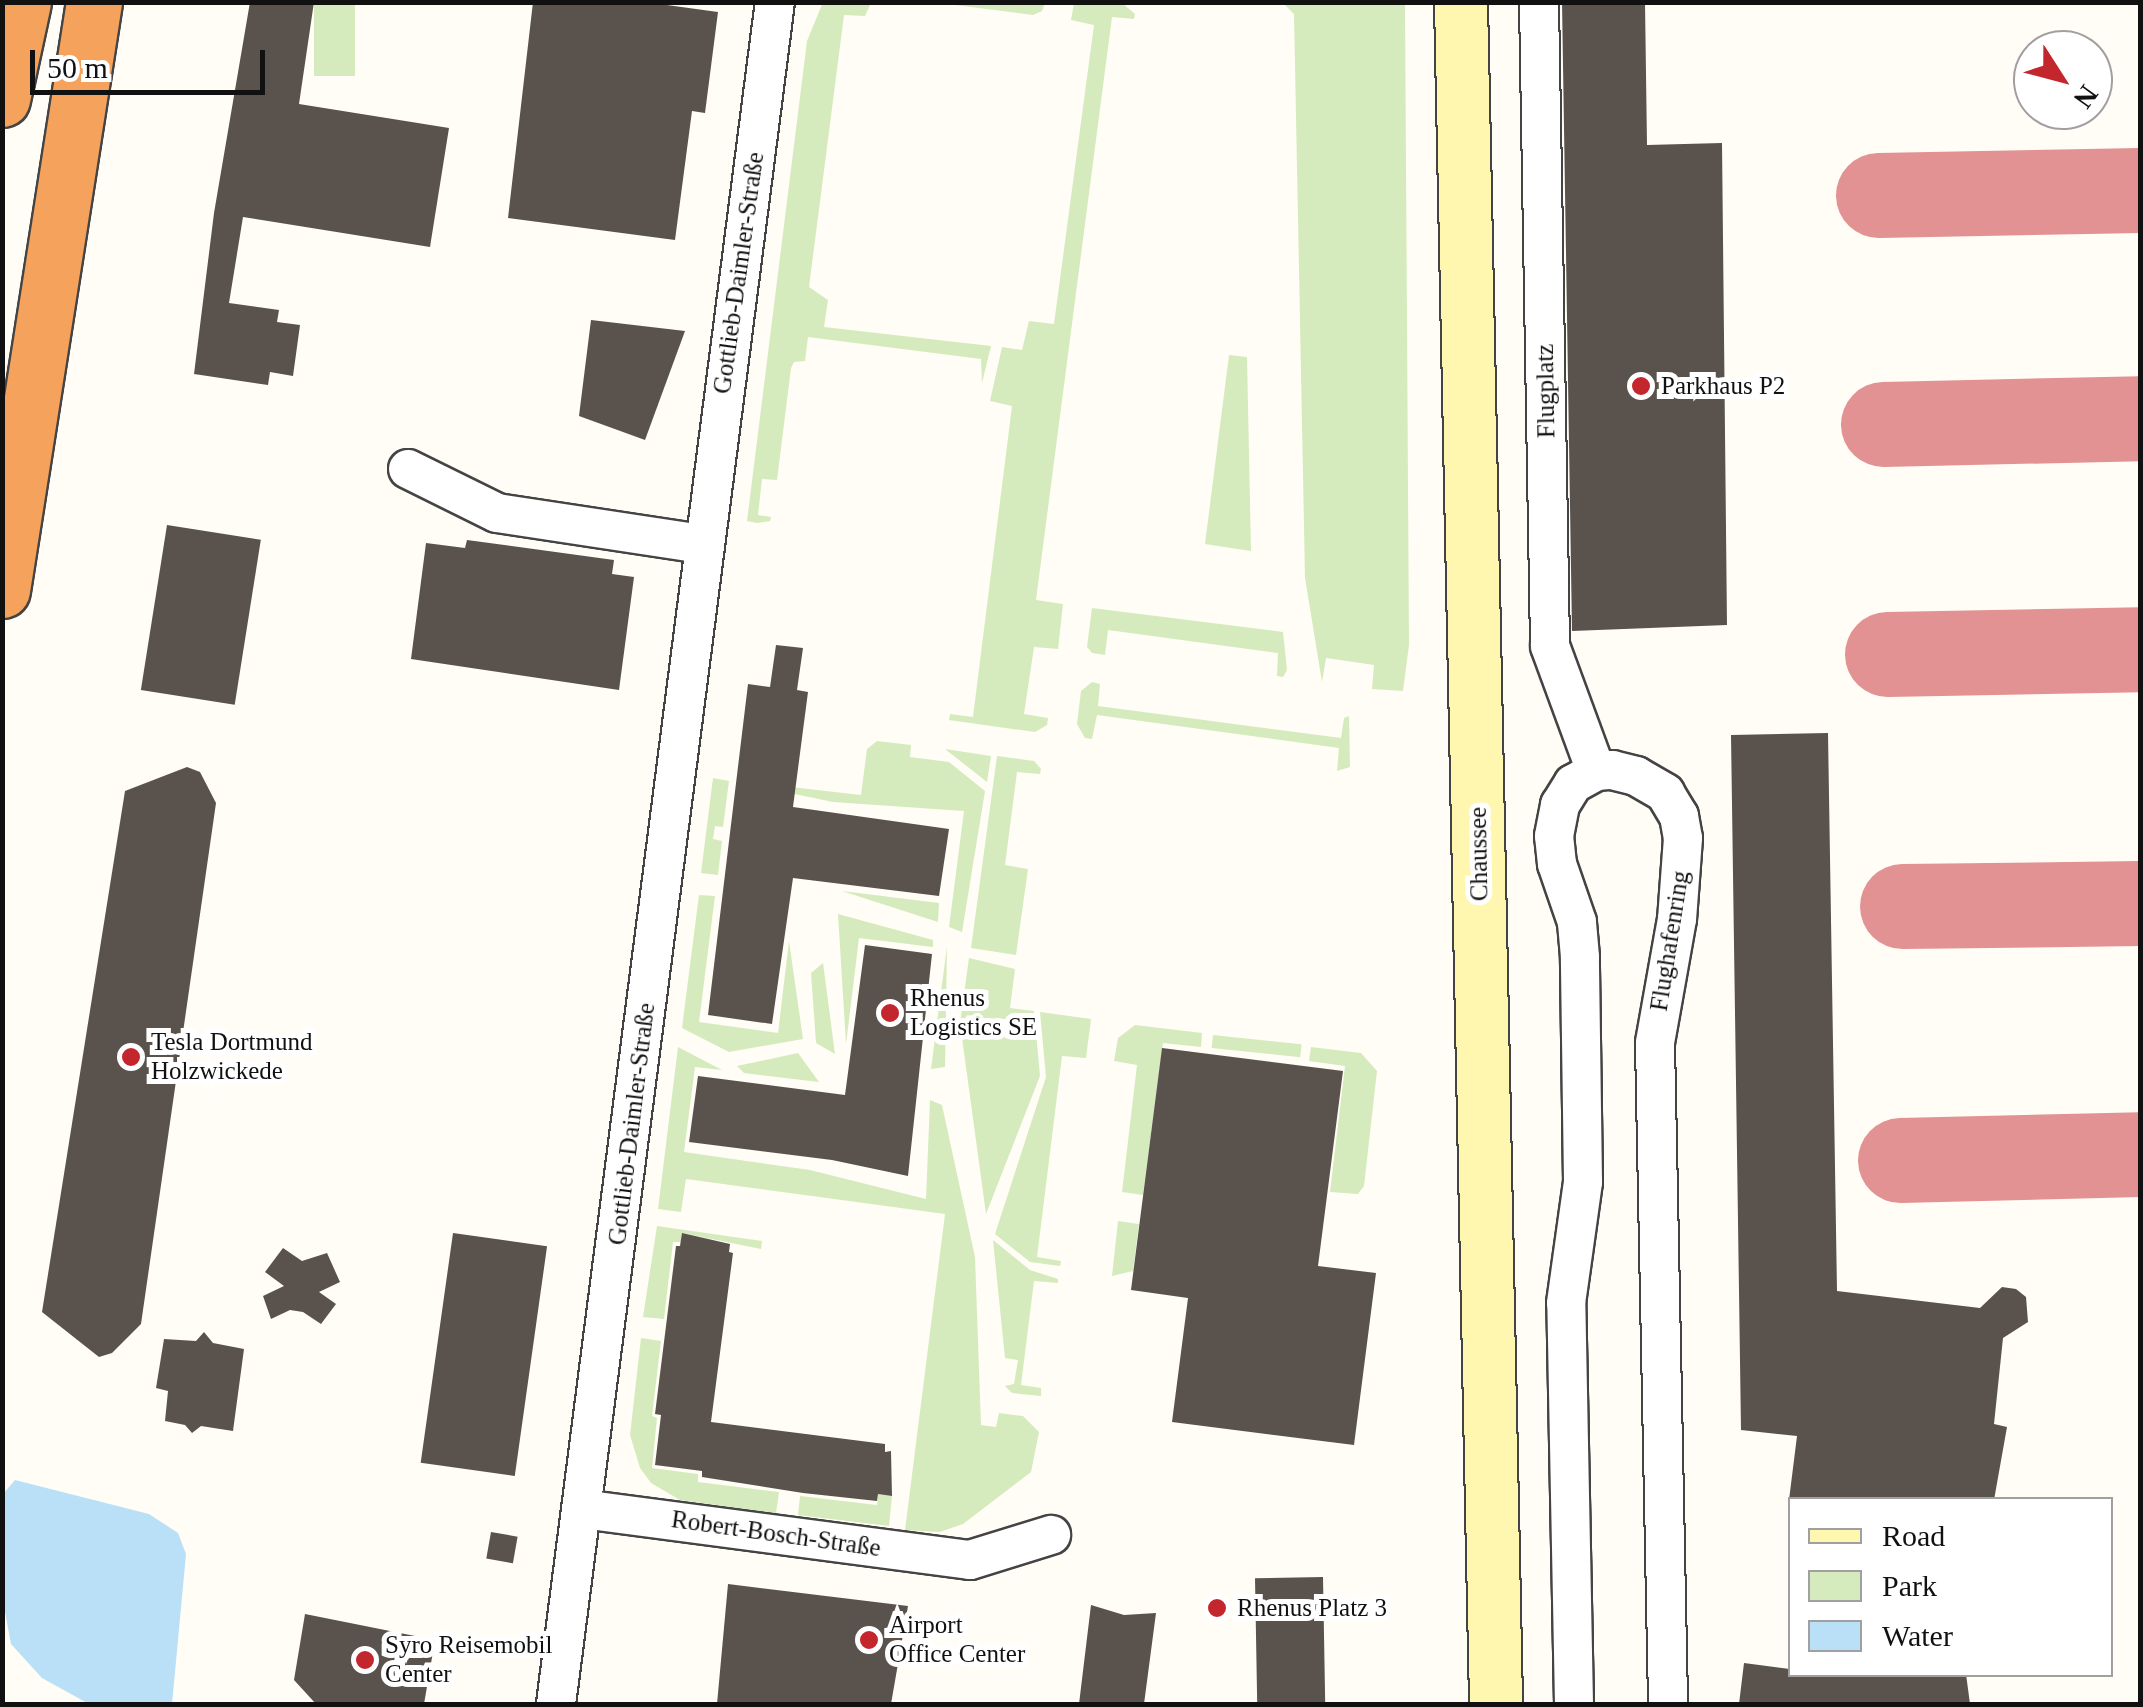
<!DOCTYPE html>
<html>
<head>
<meta charset="utf-8">
<style>
	body { margin:0 }
	#map { position:relative; width:2143px; height:1707px; overflow:hidden; background:#fffdf5; font-family:Georgia,serif }
	div>[style] { position:absolute }
	[style*='--x'] { left:calc(var(--x)*1px); top:calc(var(--y)*1px); width:calc(var(--w)*1px); rotate:calc(var(--a)*1deg) }
	.green>* { inset:0; background:#d5ebbd; transform-origin:0 0 }
	.water>* { inset:0; background:#b9e0f7 }
	.taxiway>* { height:85px; margin:-42.5px; padding:0 42.5px; transform-origin:42.5px; border-radius:42.5px; background:#e29292 }
	.building>* { inset:0; background:#5a524d; transform-origin:0 0 }
	.roads { filter:drop-shadow(2px 0 #444) drop-shadow(-2px 0 #444) drop-shadow(0 2px #444) drop-shadow(0 -2px #444) }
	.street>* { height:38px; margin:-19px; padding:0 19px; transform-origin:19px; border-radius:19px; background:#fff }
	.secondary>* { height:52px; margin:-26px; padding:0 26px; transform-origin:26px; border-radius:26px; background:#fff6b0 }
	.highway>* { height:55px; margin:-27.5px; padding:0 27.5px; transform-origin:27.5px; border-radius:27.5px; background:#f5a25d }
	.dots>* { width:28px; height:28px; translate:-50% -50%; box-sizing:border-box; border:5px solid #fff; border-radius:50% }
	span { translate:-50% -50%; white-space:nowrap; text-align:center; line-height:1.15; -webkit-text-stroke:10px #fff; paint-order:stroke }
	.street-label { font-size:25px; color:#111 }
	.poi-label { font-size:25px; color:#111 }
	.left { translate:0 -50%; text-align:left }
	.frame { position:absolute; inset:0; border:5px solid #111; pointer-events:none }
	.legend { position:absolute; left:1788px; top:1497px; width:325px; height:180px; box-sizing:border-box; background:#fff; border:2px solid #a0a0a0; margin:0; padding:12px 18px; list-style:none; font-size:30px; color:#111 }
	.legend li { display:flex; align-items:center; gap:20px; height:50px }
	.legend b { width:50px; border:2px solid #a0a0a0 }
	.north { position:absolute; left:2013px; top:30px; width:100px; height:100px; box-sizing:border-box; background:#fff; border:2px solid #a0a0a0; border-radius:50%; rotate:126deg; font-size:28px; font-weight:700; line-height:40px; text-align:center; color:#111 }
	.north::after { content:''; display:block; margin:auto; width:35px; height:45px; background:#c4262e; clip-path:polygon(50% 0,100% 100%,50% 72%,0 100%) }
	.scale { position:absolute; left:30px; top:50px; width:235px; height:45px; box-sizing:border-box; border:5px solid #111; border-top:0; padding-left:12px; font-size:30px; line-height:35px; white-space:nowrap; color:#111; -webkit-text-stroke:8px #fff; paint-order:stroke }
</style>
</head>
<body>
<div id="map">
	<div class="green">
		<i style="clip-path:polygon(823px 2px,871px 3px,865px 16px,844px 15px,809px 287px,828px 300px,824px 327px,991px 346px,982px 383px,981px 359px,808px 337px,805px 361px,794px 362px,791px 368px,777px 480px,762px 479px,758px 515px,771px 517px,770px 521px,757px 523px,747px 521px,807px 41px)"></i>
		<i style="left:314px;top:3px;width:41px;height:73px"></i>
		<i style="clip-path:polygon(1045px 3px,1042px 11px,1033px 15px,939px 3px)"></i>
		<i style="clip-path:polygon(1074px 3px,1122px 3px,1135px 14px,1134px 19px,1112px 17px,1036px 600px,1063px 604px,1058px 649px,1034px 647px,1024px 714px,1048px 718px,1047px 725px,1035px 732px,949px 720px,950px 714px,973px 717px,1012px 406px,990px 401px,1002px 347px,1022px 350px,1029px 321px,1054px 324px,1094px 25px,1071px 20px)"></i>
		<i style="clip-path:polygon(1283px 3px,1405px 3px,1409px 645px,1403px 691px,1372px 689px,1374px 665px,1326px 658px,1322px 682px,1305px 578px,1294px 14px)"></i>
		<i style="clip-path:polygon(1229px 355px,1247px 357px,1251px 551px,1205px 544px)"></i>
		<i style="clip-path:polygon(1092px 608px,1283px 632px,1287px 670px,1283px 677px,1277px 676px,1278px 653px,1108px 630px,1105px 655px,1092px 653px,1087px 647px)"></i>
		<i style="clip-path:polygon(1092px 682px,1100px 684px,1098px 706px,1341px 738px,1344px 718px,1349px 716px,1350px 767px,1337px 771px,1339px 748px,1097px 715px,1092px 739px,1085px 738px,1077px 724px,1081px 691px)"></i>
		<i style="clip-path:polygon(877px 741px,911px 745px,910px 757px,949px 762px,985px 791px,962px 932px,949px 927px,964px 811px,833px 802px,790px 793px,791px 787px,861px 795px,867px 749px)"></i>
		<i style="clip-path:polygon(945px 749px,991px 756px,987px 782px)"></i>
		<i style="clip-path:polygon(997px 756px,1034px 761px,1041px 769px,1040px 774px,1017px 772px,1005px 865px,1028px 869px,1016px 955px,971px 948px)"></i>
		<i style="clip-path:polygon(713px 778px,729px 781px,723px 827px,715px 826px,713px 839px,722px 841px,718px 875px,701px 873px)"></i>
		<i style="clip-path:polygon(842px 891px,939px 903px,938px 922px)"></i>
		<i style="clip-path:polygon(699px 895px,715px 896px,699px 1022px,778px 1033px,789px 941px,803px 1039px,729px 1052px,682px 1028px)"></i>
		<i style="clip-path:polygon(838px 914px,933px 940px,933px 947px,859px 938px,846px 1044px)"></i>
		<i style="clip-path:polygon(947px 946px,945px 1067px,931px 1069px)"></i>
		<i style="clip-path:polygon(969px 958px,1015px 969px,1010px 1008px,1034px 1011px,1040px 1076px,986px 1214px,960px 1023px)"></i>
		<i style="clip-path:polygon(823px 963px,835px 1054px,816px 1043px,811px 973px)"></i>
		<i style="clip-path:polygon(1040px 1012px,1091px 1019px,1086px 1058px,1062px 1056px,1037px 1257px,1061px 1261px,1060px 1266px,1030px 1262px,995px 1234px,1046px 1077px)"></i>
		<i style="clip-path:polygon(1135px 1025px,1202px 1033px,1201px 1047px,1163px 1043px,1143px 1195px,1122px 1192px,1137px 1065px,1114px 1061px,1118px 1038px)"></i>
		<i style="left:1213px;top:1035px;width:89px;height:13px;rotate:6deg"></i>
		<i style="clip-path:polygon(678px 1047px,722px 1070px,695px 1067px,684px 1152px,810px 1170px,926px 1199px,930px 1100px,942px 1105px,975px 1257px,981px 1425px,996px 1427px,999px 1413px,1023px 1416px,1039px 1432px,1031px 1472px,963px 1524px,940px 1532px,905px 1530px,945px 1214px,686px 1179px,681px 1212px,658px 1209px)"></i>
		<i style="clip-path:polygon(1311px 1047px,1361px 1053px,1377px 1071px,1364px 1186px,1358px 1194px,1330px 1192px,1345px 1066px,1309px 1061px)"></i>
		<i style="clip-path:polygon(798px 1053px,819px 1082px,744px 1073px,737px 1066px)"></i>
		<i style="clip-path:polygon(1118px 1221px,1139px 1224px,1133px 1271px,1112px 1276px)"></i>
		<i style="clip-path:polygon(657px 1226px,762px 1241px,761px 1249px,682px 1233px,681px 1242px,673px 1242px,664px 1319px,643px 1317px)"></i>
		<i style="clip-path:polygon(993px 1240px,1030px 1270px,1058px 1279px,1058px 1283px,1034px 1281px,1021px 1385px,1041px 1388px,1041px 1396px,1012px 1393px,1005px 1386px,1014px 1384px,1018px 1360px,1005px 1358px)"></i>
		<i style="clip-path:polygon(641px 1338px,661px 1341px,652px 1416px,657px 1418px,652px 1468px,698px 1474px,698px 1482px,779px 1492px,776px 1513px,680px 1500px,651px 1483px,640px 1468px,630px 1435px)"></i>
		<i style="clip-path:polygon(878px 1494px,892px 1496px,889px 1526px,798px 1515px,800px 1496px,877px 1505px)"></i>
	</div>
	<div class="water">
		<i style="clip-path:polygon(15px 1480px,149px 1514px,178px 1533px,186px 1554px,172px 1704px,89px 1704px,42px 1678px,11px 1644px,3px 1601px,3px 1494px)"></i>
	</div>
	<div class="taxiway">
		<i style="--x:1878;--y:195;--w:262;--a:-1.1"></i>
		<i style="--x:1883;--y:424;--w:257;--a:-1.3"></i>
		<i style="--x:1887;--y:654;--w:253;--a:-1.1"></i>
		<i style="--x:1902;--y:906;--w:238;--a:-0.7"></i>
		<i style="--x:1900;--y:1160;--w:240;--a:-1.4"></i>
	</div>
	<div class="building">
		<i style="clip-path:polygon(250px 2px,314px 2px,299px 104px,449px 128px,430px 247px,243px 217px,229px 303px,279px 310px,277px 322px,300px 325px,293px 376px,270px 372px,268px 385px,194px 374px,214px 213px)"></i>
		<i style="clip-path:polygon(533px 2px,645px 2px,718px 12px,705px 113px,692px 111px,675px 240px,508px 218px)"></i>
		<i style="clip-path:polygon(1562px 2px,1645px 2px,1647px 145px,1722px 143px,1727px 625px,1572px 631px)"></i>
		<i style="clip-path:polygon(591px 320px,685px 331px,645px 440px,579px 416px)"></i>
		<i style="left:167px;top:525px;width:95px;height:167px;rotate:9deg"></i>
		<i style="clip-path:polygon(467px 540px,614px 560px,612px 574px,634px 577px,619px 690px,411px 659px,426px 543px,465px 548px)"></i>
		<i style="clip-path:polygon(776px 645px,803px 648px,797px 690px,808px 692px,793px 807px,949px 829px,939px 896px,793px 878px,772px 1024px,708px 1015px,748px 684px,770px 687px)"></i>
		<i style="clip-path:polygon(1828px 733px,1837px 1291px,1980px 1308px,2002px 1287px,2016px 1289px,2026px 1297px,2028px 1322px,2003px 1338px,1994px 1424px,2007px 1427px,1994px 1500px,1789px 1500px,1797px 1436px,1741px 1430px,1731px 735px)"></i>
		<i style="clip-path:polygon(187px 767px,200px 772px,216px 803px,141px 1324px,112px 1353px,99px 1357px,42px 1312px,125px 791px)"></i>
		<i style="clip-path:polygon(865px 945px,932px 954px,908px 1176px,832px 1160px,689px 1142px,698px 1076px,845px 1095px)"></i>
		<i style="clip-path:polygon(1162px 1048px,1343px 1071px,1318px 1266px,1376px 1273px,1354px 1445px,1172px 1422px,1188px 1298px,1131px 1290px)"></i>
		<i style="left:453px;top:1233px;width:95px;height:232px;rotate:8deg"></i>
		<i style="clip-path:polygon(682px 1233px,730px 1244px,729px 1252px,733px 1253px,711px 1422px,885px 1444px,885px 1452px,891px 1451px,892px 1496px,878px 1494px,877px 1501px,803px 1493px,702px 1477px,702px 1471px,655px 1465px,661px 1415px,655px 1414px,676px 1246px,680px 1246px)"></i>
		<i style="clip-path:polygon(283px 1248px,302px 1261px,327px 1253px,340px 1282px,319px 1292px,336px 1304px,321px 1324px,303px 1312px,290px 1310px,271px 1319px,263px 1296px,284px 1286px,265px 1272px)"></i>
		<i style="clip-path:polygon(204px 1332px,213px 1343px,244px 1349px,233px 1431px,201px 1426px,192px 1433px,185px 1425px,165px 1421px,168px 1391px,156px 1388px,164px 1339px,196px 1341px)"></i>
		<i style="left:491px;top:1532px;width:27px;height:27px;rotate:10deg"></i>
		<i style="left:1323px;top:1577px;width:127px;height:68px;rotate:89deg"></i>
		<i style="clip-path:polygon(728px 1584px,908px 1606px,891px 1704px,717px 1704px)"></i>
		<i style="clip-path:polygon(1091px 1605px,1124px 1615px,1156px 1613px,1144px 1704px,1079px 1704px)"></i>
		<i style="clip-path:polygon(305px 1614px,435px 1640px,424px 1704px,316px 1704px,294px 1680px)"></i>
		<i style="clip-path:polygon(1744px 1663px,1790px 1669px,1790px 1674px,1966px 1674px,1970px 1704px,1739px 1704px)"></i>
	</div>
	<div class="roads">
		<div class="street">
			<i style="--x:1539;--y:2;--w:644;--a:89.02"></i>
			<i style="--x:1550;--y:646;--w:133;--a:69.8"></i>
			<i style="--x:408;--y:469;--w:99;--a:26.3"></i>
			<i style="--x:497;--y:513;--w:207;--a:8.6"></i>
			<i style="--x:582;--y:1509;--w:391;--a:7.5"></i>
			<i style="--x:970;--y:1560;--w:85;--a:-17.2"></i>
			<i style="--x:556;--y:1704;--w:1716;--a:-82.67"></i>
			<i style="--x:1574;--y:1704;--w:401;--a:-91.1"></i>
			<i style="--x:1566;--y:1303;--w:122;--a:-82"></i>
			<i style="--x:1583;--y:1182;--w:225;--a:-90.8"></i>
			<i style="--x:1580;--y:957;--w:35;--a:-95"></i>
			<i style="--x:1577;--y:922;--w:61;--a:-109"></i>
			<i style="--x:1557;--y:864;--w:28;--a:-96"></i>
			<i style="--x:1554;--y:836;--w:32;--a:-79"></i>
			<i style="--x:1560;--y:805;--w:25;--a:-58"></i>
			<i style="--x:1573;--y:784;--w:26;--a:-29"></i>
			<i style="--x:1596;--y:771;--w:16;--a:-4"></i>
			<i style="--x:1612;--y:770;--w:25;--a:14"></i>
			<i style="--x:1636;--y:776;--w:34;--a:30"></i>
			<i style="--x:1665;--y:793;--w:27;--a:59"></i>
			<i style="--x:1679;--y:816;--w:22;--a:80"></i>
			<i style="--x:1683;--y:838;--w:81;--a:94.2"></i>
			<i style="--x:1677;--y:919;--w:126;--a:100.1"></i>
			<i style="--x:1655;--y:1043;--w:661;--a:88.87"></i>
		</div>
		<div class="secondary">
			<i style="--x:1461;--y:2;--w:1702;--a:88.82"></i>
		</div>
		<div class="highway">
			<i style="--x:2;--y:99;--w:99;--a:-77.8"></i>
			<i style="--x:2;--y:590;--w:595;--a:-81.11"></i>
		</div>
	</div>
	<div class="dots">
		<i style="left:1641px;top:386px;background:#c4262e"></i>
		<i style="left:890px;top:1013px;background:#c4262e"></i>
		<i style="left:131px;top:1057px;background:#c4262e"></i>
		<i style="left:1217px;top:1608px;background:#c4262e"></i>
		<i style="left:869px;top:1640px;background:#c4262e"></i>
		<i style="left:365px;top:1660px;background:#c4262e"></i>
	</div>
	<div class="street-label">
		<span style="left:739px;top:273px;rotate:-82deg">Gottlieb-Daimler-Straße</span>
		<span style="left:1546px;top:391px;rotate:-91deg">Flugplatz</span>
		<span style="left:1479px;top:854px;rotate:-91deg">Chaussee</span>
		<span style="left:1670px;top:941px;rotate:-81deg">Flughafenring</span>
		<span style="left:632px;top:1124px;rotate:-83deg">Gottlieb-Daimler-Straße</span>
		<span style="left:776px;top:1534px;rotate:8deg">Robert-Bosch-Straße</span>
	</div>
	<div class="poi-label">
		<span class="left" style="left:1661px;top:386px">Parkhaus P2</span>
		<span class="left" style="left:910px;top:1013px">Rhenus<br>Logistics SE</span>
		<span class="left" style="left:151px;top:1057px">Tesla Dortmund<br>Holzwickede</span>
		<span class="left" style="left:1237px;top:1608px">Rhenus Platz 3</span>
		<span class="left" style="left:889px;top:1640px">Airport<br>Office Center</span>
		<span class="left" style="left:385px;top:1660px">Syro Reisemobil<br>Center</span>
	</div>
	<div class="frame"></div>
	<ul class="legend">
	<li><b style="height:12px;background:#fff6b0"></b>Road</li>
	<li><b style="height:28px;background:#d5ebbd"></b>Park</li>
	<li><b style="height:28px;background:#b9e0f7"></b>Water</li>
	</ul>
	<div class="north">N</div>
	<div class="scale">50 m</div>
</div>
</body>
</html>
